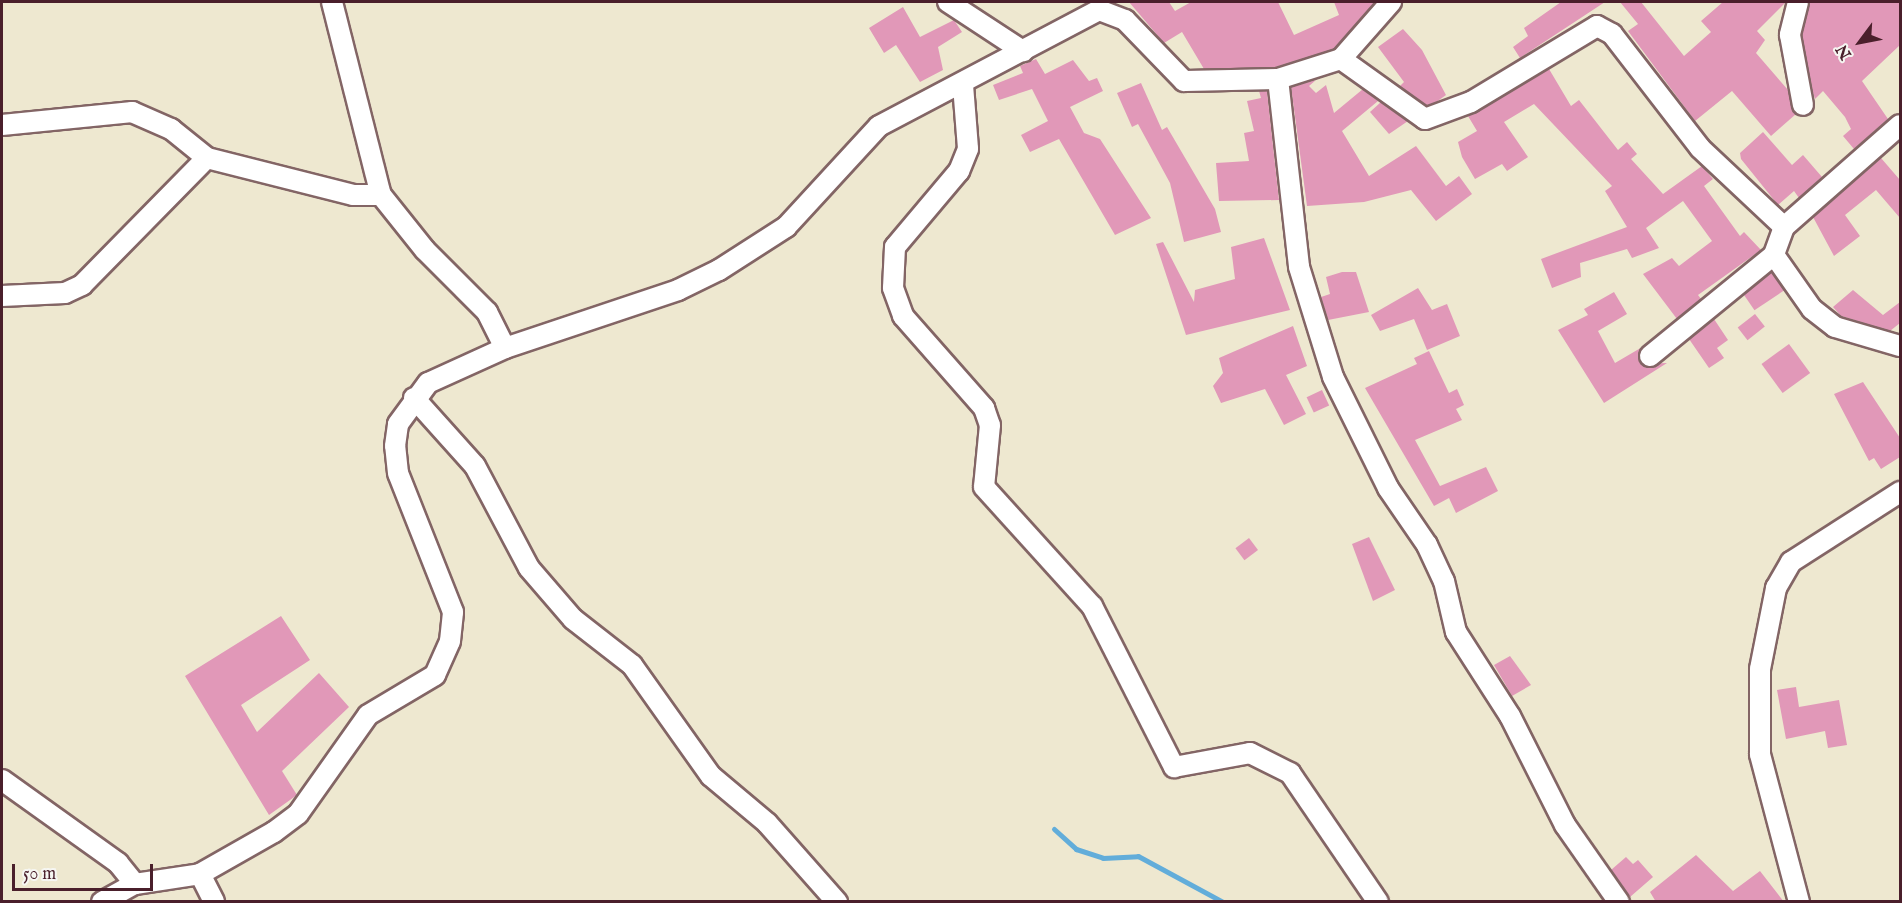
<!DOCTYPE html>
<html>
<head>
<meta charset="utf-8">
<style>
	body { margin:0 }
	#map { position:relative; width:1902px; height:903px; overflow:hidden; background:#eee8d0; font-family:"IM FELL English",serif }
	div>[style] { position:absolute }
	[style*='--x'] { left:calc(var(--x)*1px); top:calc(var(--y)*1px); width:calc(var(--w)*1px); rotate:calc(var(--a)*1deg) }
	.stream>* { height:5px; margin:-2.5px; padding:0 2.5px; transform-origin:2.5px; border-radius:2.5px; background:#62adda }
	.building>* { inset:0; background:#e198b8; transform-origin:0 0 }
	.roads { filter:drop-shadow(2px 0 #836565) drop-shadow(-2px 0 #836565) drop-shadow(0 2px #836565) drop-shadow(0 -2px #836565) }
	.minor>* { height:20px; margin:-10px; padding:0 10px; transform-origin:10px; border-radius:10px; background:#fff }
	span { translate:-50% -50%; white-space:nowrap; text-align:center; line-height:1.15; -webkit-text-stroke:4.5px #f6f6f2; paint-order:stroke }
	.frame { position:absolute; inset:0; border:3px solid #4a1f2b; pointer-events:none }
	.north { position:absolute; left:1830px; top:12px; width:60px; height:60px; -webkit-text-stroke:4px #f6f6f2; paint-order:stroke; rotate:238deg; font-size:16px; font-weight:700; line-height:24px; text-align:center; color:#4a1f2b }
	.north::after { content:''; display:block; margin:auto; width:21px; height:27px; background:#4a1f2b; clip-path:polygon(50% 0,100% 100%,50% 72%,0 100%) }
	.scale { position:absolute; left:12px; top:864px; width:141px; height:27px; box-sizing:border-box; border:3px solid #4a1f2b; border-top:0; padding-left:8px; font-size:18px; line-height:21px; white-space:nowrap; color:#4a1f2b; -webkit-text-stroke:4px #f6f6f2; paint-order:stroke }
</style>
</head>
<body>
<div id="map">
	<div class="stream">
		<i style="--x:1054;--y:829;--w:30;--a:42"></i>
		<i style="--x:1076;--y:849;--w:28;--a:18"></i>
		<i style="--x:1103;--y:858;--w:35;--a:-3"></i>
		<i style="--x:1138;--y:856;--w:97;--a:28.4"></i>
	</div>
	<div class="building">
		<i style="clip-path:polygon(1129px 2px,1169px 2px,1175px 11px,1191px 2px,1278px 2px,1294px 35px,1339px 15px,1334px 2px,1375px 2px,1334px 49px,1276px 67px,1204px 69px,1182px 32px,1164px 43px)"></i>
		<i style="clip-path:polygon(1561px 2px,1605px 2px,1520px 58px,1513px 47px,1528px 36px,1524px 28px)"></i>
		<i style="clip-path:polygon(1620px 2px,1641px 2px,1684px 56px,1711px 32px,1701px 21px,1723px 2px,1786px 2px,1757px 31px,1765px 40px,1756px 53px,1788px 90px,1796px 114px,1771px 136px,1732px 91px,1695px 121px,1628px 31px,1638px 24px)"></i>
		<i style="clip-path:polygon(1810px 2px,1900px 2px,1900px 45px,1862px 81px,1888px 119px,1854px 149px,1843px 136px,1851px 129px,1845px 117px,1823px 91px,1815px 99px,1813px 93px,1802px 35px)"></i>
		<i style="clip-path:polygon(903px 7px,920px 37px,954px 20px,962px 32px,938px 47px,943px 70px,920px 82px,896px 45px,884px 53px,869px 28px)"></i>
		<i style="clip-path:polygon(1403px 29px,1422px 50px,1446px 95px,1435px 103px,1427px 106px,1400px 86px,1404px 82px,1378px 47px)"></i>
		<i style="clip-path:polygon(1036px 59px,1045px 74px,1073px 60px,1089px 81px,1097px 78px,1103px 91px,1070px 107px,1084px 133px,1100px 139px,1151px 218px,1115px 235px,1059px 139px,1030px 152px,1021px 135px,1048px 121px,1032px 89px,999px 100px,993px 85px,1023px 73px,1020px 66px)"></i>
		<i style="clip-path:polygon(1549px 69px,1571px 106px,1579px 100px,1618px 150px,1627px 142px,1637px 154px,1631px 159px,1663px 194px,1702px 166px,1713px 179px,1704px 186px,1740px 236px,1744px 232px,1761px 250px,1698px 295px,1701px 299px,1677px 319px,1643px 274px,1672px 258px,1679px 266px,1712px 241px,1683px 201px,1646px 228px,1659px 248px,1632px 258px,1627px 249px,1580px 263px,1581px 277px,1552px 288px,1541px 259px,1627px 227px,1605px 191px,1612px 186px,1534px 104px,1504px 122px,1528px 157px,1507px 171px,1502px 164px,1475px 179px,1462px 157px,1458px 142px,1477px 131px,1468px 116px)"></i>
		<i style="clip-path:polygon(1316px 80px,1309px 86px,1316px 93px,1326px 85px,1334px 113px,1363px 89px,1378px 101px,1342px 131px,1369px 176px,1416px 146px,1446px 186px,1459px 176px,1472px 194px,1436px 221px,1411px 190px,1364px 202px,1307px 206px,1291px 87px)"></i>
		<i style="clip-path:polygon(1141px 83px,1162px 130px,1167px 127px,1215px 209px,1221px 232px,1184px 242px,1170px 183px,1138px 124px,1132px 127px,1117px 93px)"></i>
		<i style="clip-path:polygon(1259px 91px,1267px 91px,1279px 200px,1219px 201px,1216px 163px,1249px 161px,1244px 133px,1254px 131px,1247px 101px,1261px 98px)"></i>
		<i style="clip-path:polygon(1381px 102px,1408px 121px,1389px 134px,1370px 112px)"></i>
		<i style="clip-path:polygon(1763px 132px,1792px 165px,1803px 155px,1822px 177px,1799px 198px,1794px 191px,1778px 205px,1741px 159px,1740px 153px)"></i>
		<i style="clip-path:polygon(1881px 158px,1900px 180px,1900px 218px,1876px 190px,1845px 215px,1860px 236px,1834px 256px,1813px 217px)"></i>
		<i style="clip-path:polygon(1264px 238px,1290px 310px,1186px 335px,1156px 244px,1163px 242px,1194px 302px,1195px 290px,1235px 279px,1231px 247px)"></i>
		<i style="clip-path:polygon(1342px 272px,1356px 272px,1369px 312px,1328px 320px,1321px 297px,1330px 294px,1326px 277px)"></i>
		<i style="left:1772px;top:272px;width:22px;height:36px;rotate:56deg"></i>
		<i style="clip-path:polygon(1418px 288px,1432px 310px,1447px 304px,1460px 336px,1427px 350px,1414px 319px,1380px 331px,1371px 315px)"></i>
		<i style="clip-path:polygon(1853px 290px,1883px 315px,1900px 302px,1900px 323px,1890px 331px,1841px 316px,1833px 307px)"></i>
		<i style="clip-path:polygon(1614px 292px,1627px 314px,1598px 331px,1615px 363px,1644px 346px,1641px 364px,1667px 363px,1604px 403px,1558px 330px,1588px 315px,1584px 309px)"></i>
		<i style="left:1755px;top:314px;width:16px;height:22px;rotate:52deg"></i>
		<i style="clip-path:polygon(1714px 319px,1728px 340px,1717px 348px,1724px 358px,1709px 368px,1689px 339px)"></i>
		<i style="clip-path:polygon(1293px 326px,1307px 366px,1286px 375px,1306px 414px,1284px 425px,1265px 389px,1221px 403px,1213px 386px,1223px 373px,1219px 358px)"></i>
		<i style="left:1789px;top:344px;width:36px;height:34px;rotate:54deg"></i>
		<i style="clip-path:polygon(1429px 351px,1449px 393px,1457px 389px,1464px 405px,1456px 409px,1462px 420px,1415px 440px,1440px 486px,1486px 467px,1498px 491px,1456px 513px,1449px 498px,1434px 506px,1365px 388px,1417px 364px,1414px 358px)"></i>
		<i style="clip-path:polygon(1863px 382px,1900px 438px,1900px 457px,1881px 469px,1874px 458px,1869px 461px,1834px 394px)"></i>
		<i style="left:1322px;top:390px;width:17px;height:17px;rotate:65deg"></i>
		<i style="clip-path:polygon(1369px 537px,1395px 590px,1373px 601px,1352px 544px)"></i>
		<i style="left:1249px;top:538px;width:15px;height:17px;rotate:53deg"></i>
		<i style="clip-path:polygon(281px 616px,310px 660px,241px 705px,257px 732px,319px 673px,349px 707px,282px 771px,297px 795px,269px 815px,185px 676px)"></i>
		<i style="clip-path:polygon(1510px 656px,1531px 685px,1512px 696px,1494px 665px)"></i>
		<i style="clip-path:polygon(1796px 687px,1799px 707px,1839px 700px,1847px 745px,1828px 748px,1825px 731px,1786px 739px,1777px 690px)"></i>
		<i style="clip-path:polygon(1696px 855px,1733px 891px,1760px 871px,1784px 902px,1656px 902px,1650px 892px)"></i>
		<i style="clip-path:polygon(1626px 857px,1633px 864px,1638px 860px,1653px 877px,1630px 897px,1611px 870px)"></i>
	</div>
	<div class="roads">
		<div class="minor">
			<i style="--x:332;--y:2;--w:199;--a:75.8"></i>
			<i style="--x:381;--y:195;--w:70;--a:51.3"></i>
			<i style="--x:425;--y:250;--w:88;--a:45"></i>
			<i style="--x:487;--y:312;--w:40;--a:63.4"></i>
			<i style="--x:948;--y:2;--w:90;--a:33.2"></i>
			<i style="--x:1798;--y:2;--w:34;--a:104"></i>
			<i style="--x:1790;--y:35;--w:71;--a:79.5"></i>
			<i style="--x:1341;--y:59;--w:103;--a:35.5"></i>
			<i style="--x:1425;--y:119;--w:49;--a:-20.3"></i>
			<i style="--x:1471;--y:102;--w:147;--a:-31.1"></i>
			<i style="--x:1597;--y:26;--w:17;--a:28"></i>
			<i style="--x:1612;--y:34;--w:144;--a:52.3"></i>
			<i style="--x:1700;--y:148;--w:115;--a:43.2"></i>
			<i style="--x:1784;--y:227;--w:154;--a:-41.3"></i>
			<i style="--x:1278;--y:79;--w:66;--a:-17.6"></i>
			<i style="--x:1341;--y:59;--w:76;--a:-48.7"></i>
			<i style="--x:963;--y:85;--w:64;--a:85.5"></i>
			<i style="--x:968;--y:149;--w:24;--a:112"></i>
			<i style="--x:959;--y:171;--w:99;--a:130.1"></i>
			<i style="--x:895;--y:247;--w:41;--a:92.8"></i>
			<i style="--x:893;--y:288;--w:30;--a:70"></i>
			<i style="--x:903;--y:316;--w:123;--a:48.6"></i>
			<i style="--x:984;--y:408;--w:18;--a:71"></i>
			<i style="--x:990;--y:425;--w:62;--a:95.5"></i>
			<i style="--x:984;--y:487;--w:161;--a:47.8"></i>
			<i style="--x:1092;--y:606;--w:181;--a:63"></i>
			<i style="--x:1174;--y:767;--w:77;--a:-10.4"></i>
			<i style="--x:1250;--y:753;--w:45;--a:26.6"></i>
			<i style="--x:1290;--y:773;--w:156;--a:55.7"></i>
			<i style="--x:2;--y:125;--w:131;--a:-5.7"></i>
			<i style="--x:132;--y:112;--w:43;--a:23.6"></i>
			<i style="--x:171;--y:129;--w:46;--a:38.9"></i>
			<i style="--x:1784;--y:227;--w:30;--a:110"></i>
			<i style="--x:1774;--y:255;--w:66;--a:54.9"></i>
			<i style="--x:1812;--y:309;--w:29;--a:38"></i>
			<i style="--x:1835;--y:327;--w:68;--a:16.3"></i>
			<i style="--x:2;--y:296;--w:63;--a:-2.7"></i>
			<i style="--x:65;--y:293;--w:19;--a:-25"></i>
			<i style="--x:82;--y:285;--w:178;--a:-45.5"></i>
			<i style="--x:207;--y:158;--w:151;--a:14.2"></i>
			<i style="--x:353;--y:195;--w:28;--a:0"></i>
			<i style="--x:1650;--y:356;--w:160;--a:-39.2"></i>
			<i style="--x:414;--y:398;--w:91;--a:48.1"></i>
			<i style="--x:475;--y:466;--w:115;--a:62.1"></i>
			<i style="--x:529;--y:568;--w:67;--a:49.2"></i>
			<i style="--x:573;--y:619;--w:75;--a:37.9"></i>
			<i style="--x:632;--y:665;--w:136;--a:54.6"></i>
			<i style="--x:711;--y:776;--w:73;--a:40"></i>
			<i style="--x:767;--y:823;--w:106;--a:48.5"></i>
			<i style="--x:2;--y:780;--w:143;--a:35.6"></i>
			<i style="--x:118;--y:863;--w:27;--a:51"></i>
			<i style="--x:200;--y:874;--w:31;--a:63"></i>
			<i style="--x:102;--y:902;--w:38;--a:-29"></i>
			<i style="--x:135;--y:884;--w:66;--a:-8.7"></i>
			<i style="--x:200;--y:874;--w:85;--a:-29.6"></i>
			<i style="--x:274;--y:832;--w:30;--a:-37"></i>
			<i style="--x:298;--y:814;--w:121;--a:-54.7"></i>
			<i style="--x:368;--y:715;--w:78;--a:-30.8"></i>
			<i style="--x:435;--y:675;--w:37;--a:-66"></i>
			<i style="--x:450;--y:641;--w:29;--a:-84"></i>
			<i style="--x:453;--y:612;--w:149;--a:-111.6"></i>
			<i style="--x:398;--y:473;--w:27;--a:-96"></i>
			<i style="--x:395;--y:446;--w:22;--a:-82"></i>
			<i style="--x:398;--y:424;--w:51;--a:-53.8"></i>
			<i style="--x:428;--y:383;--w:85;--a:-24.4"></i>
			<i style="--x:505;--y:348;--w:182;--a:-18.5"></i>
			<i style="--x:678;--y:290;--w:46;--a:-26"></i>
			<i style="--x:719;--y:270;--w:80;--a:-32.7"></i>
			<i style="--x:786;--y:227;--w:137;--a:-47.4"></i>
			<i style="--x:879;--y:126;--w:249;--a:-27.8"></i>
			<i style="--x:1099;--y:10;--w:28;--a:21"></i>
			<i style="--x:1125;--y:20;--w:85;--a:46"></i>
			<i style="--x:1184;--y:81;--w:94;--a:-1.2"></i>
			<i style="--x:1278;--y:79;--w:189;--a:83.6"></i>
			<i style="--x:1299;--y:267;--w:115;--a:72.8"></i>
			<i style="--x:1333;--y:377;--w:124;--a:63.6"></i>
			<i style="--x:1388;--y:488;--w:69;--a:55.6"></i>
			<i style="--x:1427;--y:545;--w:40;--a:65"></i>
			<i style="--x:1444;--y:581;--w:52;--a:76.8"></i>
			<i style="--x:1456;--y:632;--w:100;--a:57.3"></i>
			<i style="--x:1510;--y:716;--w:122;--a:63.2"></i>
			<i style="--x:1565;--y:825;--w:94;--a:55"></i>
			<i style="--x:1799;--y:902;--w:153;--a:-104.8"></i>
			<i style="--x:1760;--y:754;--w:85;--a:-90"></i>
			<i style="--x:1760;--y:669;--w:83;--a:-78.8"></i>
			<i style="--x:1776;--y:588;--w:30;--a:-60"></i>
			<i style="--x:1791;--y:562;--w:130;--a:-32.7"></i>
		</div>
	</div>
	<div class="frame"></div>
	<div class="north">N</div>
	<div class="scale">50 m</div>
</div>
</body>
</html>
